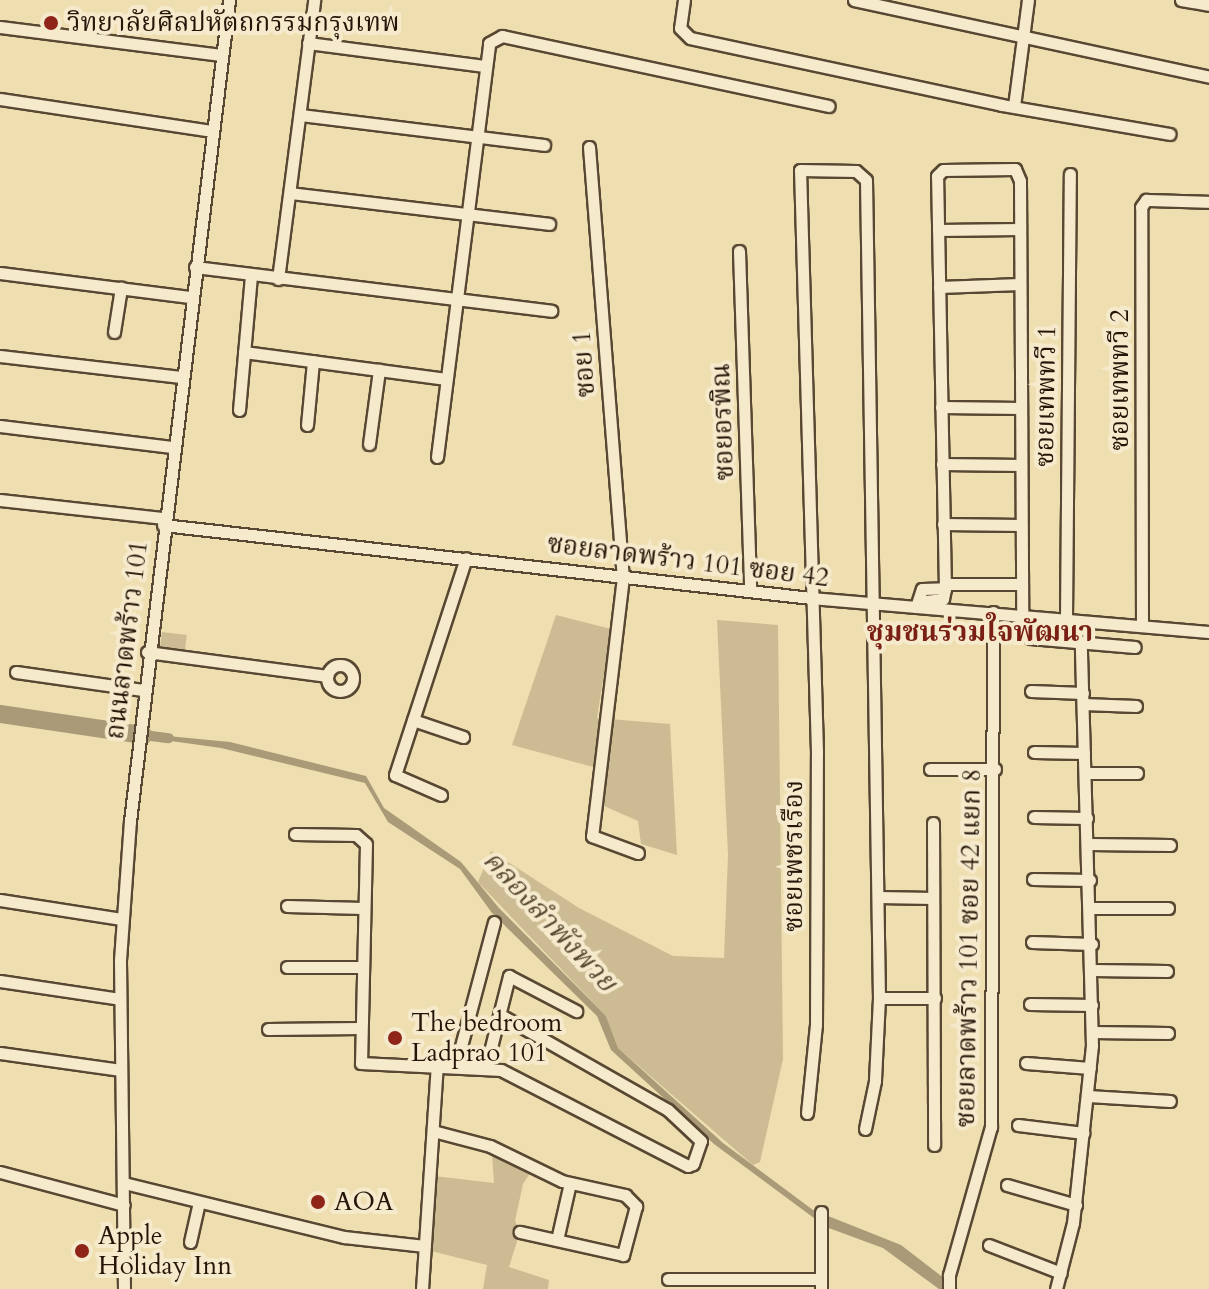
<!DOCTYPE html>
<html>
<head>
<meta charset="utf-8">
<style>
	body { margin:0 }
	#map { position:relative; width:1209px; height:1289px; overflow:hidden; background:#efdeb0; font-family:Cardo,"Noto Serif Thai",serif }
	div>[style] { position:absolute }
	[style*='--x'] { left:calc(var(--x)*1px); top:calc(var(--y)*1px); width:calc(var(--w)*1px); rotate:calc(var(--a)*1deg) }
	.green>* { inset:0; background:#cdbc93; transform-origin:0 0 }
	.water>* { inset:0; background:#aa9a77 }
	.canal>* { height:10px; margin:-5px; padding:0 5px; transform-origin:5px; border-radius:5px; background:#aa9a77 }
	.river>* { height:18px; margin:-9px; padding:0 9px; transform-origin:9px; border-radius:9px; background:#aa9a77 }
	.roads { filter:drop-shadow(2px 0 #584732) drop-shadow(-2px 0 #584732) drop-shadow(0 2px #584732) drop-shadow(0 -2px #584732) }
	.minor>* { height:11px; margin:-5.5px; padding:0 5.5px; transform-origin:5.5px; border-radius:5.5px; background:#f5eacc }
	.minor>.ring { margin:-5.5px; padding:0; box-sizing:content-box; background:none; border:11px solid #f5eacc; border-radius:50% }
	.dots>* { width:22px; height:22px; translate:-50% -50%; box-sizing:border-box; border:4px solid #f5eacc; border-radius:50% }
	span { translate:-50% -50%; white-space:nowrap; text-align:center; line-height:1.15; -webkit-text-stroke:8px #f5eacc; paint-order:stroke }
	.poi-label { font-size:26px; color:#251508 }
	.left { translate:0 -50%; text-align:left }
	.street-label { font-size:26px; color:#251508 }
	.neighbourhood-label { font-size:28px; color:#7a1f14; font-weight:700 }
	.water-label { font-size:28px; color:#5a4a34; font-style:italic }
</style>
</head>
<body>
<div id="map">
	<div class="green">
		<i style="clip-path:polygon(556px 615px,611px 629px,597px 718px,670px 724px,677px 855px,641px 844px,638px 821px,604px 806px,608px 771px,512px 745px)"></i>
		<i style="clip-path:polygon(717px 620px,778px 625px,783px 1059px,760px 1162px,753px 1165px,618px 1048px,606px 1016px,478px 882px,491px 851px,579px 908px,673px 956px,724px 958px,728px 855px)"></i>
		<i style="left:162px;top:632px;width:25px;height:17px;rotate:7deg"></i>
		<i style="clip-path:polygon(492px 1154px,532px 1170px,523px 1184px,515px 1221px,520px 1232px,509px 1267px,549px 1280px,548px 1289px,483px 1289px,487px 1265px,427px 1250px,434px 1176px,494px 1183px)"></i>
	</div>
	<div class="water">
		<i style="clip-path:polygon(157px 735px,230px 742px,366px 776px,384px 808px,461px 862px,499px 908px,606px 1016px,618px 1048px,723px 1143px,813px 1210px,901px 1245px,958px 1289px,939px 1289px,883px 1248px,826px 1227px,714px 1144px,611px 1050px,597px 1016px,492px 913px,460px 869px,388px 822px,365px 783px,221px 748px,157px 739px)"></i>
	</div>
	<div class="canal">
		<i style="--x:143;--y:735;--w:26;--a:7"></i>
	</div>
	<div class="river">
		<i style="--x:0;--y:714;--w:145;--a:8.4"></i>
	</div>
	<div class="roads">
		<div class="minor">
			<i style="--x:684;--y:0;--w:28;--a:98"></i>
			<i style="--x:680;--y:28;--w:14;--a:45"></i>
			<i style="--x:690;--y:38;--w:319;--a:12.1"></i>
			<i style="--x:1002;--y:105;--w:170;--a:9.8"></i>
			<i style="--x:854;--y:0;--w:363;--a:12.2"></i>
			<i style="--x:1181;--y:0;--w:28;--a:10"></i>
			<i style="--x:0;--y:27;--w:223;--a:7.2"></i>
			<i style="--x:308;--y:43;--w:178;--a:7.4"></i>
			<i style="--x:0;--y:99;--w:213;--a:8.6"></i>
			<i style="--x:1014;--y:106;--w:107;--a:-82.5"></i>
			<i style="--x:300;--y:115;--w:246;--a:7"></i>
			<i style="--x:589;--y:147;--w:431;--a:85.5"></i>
			<i style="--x:623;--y:577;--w:261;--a:96.8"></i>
			<i style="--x:592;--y:836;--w:49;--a:20.3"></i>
			<i style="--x:290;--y:193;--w:261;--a:6.8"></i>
			<i style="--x:938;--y:230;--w:82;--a:-0.7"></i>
			<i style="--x:739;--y:251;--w:340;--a:88.1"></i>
			<i style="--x:195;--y:267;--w:359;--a:7"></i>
			<i style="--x:0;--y:273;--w:193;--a:7.2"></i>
			<i style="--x:278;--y:279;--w:281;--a:-82.6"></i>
			<i style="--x:939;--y:287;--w:81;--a:-2.1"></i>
			<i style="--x:114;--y:332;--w:45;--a:-81"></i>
			<i style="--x:244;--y:352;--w:204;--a:7.6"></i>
			<i style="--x:0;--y:356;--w:182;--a:6.6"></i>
			<i style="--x:941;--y:407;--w:80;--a:0.7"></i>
			<i style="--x:239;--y:410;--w:136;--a:-84.9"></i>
			<i style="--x:307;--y:425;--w:64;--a:-84.6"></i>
			<i style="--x:0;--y:426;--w:173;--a:7"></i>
			<i style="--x:369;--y:444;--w:75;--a:-82.3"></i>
			<i style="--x:437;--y:457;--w:417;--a:-82.8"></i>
			<i style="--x:489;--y:43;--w:15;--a:-28"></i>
			<i style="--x:502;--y:36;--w:334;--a:12.1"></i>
			<i style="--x:942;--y:464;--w:79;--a:0.7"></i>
			<i style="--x:0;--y:500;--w:165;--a:6.3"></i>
			<i style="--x:943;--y:524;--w:78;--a:0.7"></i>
			<i style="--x:163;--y:525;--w:652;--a:6.43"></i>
			<i style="--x:811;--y:598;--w:399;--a:4.9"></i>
			<i style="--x:945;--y:584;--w:77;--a:0"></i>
			<i style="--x:916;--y:607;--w:19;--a:-72"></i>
			<i style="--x:922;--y:589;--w:23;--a:-2"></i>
			<i style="--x:925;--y:607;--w:6;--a:-81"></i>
			<i style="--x:926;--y:601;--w:17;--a:-7"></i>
			<i style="--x:943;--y:599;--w:10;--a:-79"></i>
			<i style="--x:945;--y:589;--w:413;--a:-91.1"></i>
			<i style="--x:937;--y:176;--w:8;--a:-45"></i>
			<i style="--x:943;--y:170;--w:72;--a:-0.8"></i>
			<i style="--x:1015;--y:169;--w:13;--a:67"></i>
			<i style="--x:1020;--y:181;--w:433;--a:89.7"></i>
			<i style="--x:1066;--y:617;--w:443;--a:-89.5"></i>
			<i style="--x:1142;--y:625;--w:418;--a:-90.1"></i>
			<i style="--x:1141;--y:207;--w:9;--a:-54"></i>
			<i style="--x:1146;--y:200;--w:63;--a:1.8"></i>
			<i style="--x:1030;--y:638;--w:105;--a:4.9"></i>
			<i style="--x:147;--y:652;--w:182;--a:7.6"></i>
			<i class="ring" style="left:327px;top:665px;width:15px;height:15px"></i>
			<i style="--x:16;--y:672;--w:128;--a:8.1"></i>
			<i style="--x:1031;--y:691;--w:52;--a:2.2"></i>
			<i style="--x:1083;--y:704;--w:53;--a:2.2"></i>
			<i style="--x:413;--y:720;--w:53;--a:18.8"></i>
			<i style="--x:1034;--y:752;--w:50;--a:1.1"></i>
			<i style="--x:930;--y:769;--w:65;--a:0"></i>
			<i style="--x:1085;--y:773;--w:52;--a:0"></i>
			<i style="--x:441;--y:795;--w:50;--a:-156.5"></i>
			<i style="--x:395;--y:775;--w:228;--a:-71.9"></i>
			<i style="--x:1034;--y:817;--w:53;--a:1.1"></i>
			<i style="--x:933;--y:823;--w:322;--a:89.8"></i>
			<i style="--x:295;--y:834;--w:61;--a:0.9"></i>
			<i style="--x:356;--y:835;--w:13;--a:42"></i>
			<i style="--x:366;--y:844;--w:219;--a:91.3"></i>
			<i style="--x:361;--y:1063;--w:140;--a:2.9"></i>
			<i style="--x:501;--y:1070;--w:210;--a:27.2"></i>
			<i style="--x:688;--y:1166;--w:5;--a:-22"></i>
			<i style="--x:693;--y:1164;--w:24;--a:-71"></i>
			<i style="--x:701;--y:1141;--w:45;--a:-136.8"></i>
			<i style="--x:668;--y:1110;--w:194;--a:-150.4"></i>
			<i style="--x:1089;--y:844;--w:81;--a:0.7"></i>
			<i style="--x:1033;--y:879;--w:57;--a:1"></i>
			<i style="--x:878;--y:897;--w:55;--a:1"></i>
			<i style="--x:0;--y:900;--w:123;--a:8.9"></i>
			<i style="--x:287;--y:906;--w:76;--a:1.5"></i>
			<i style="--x:1091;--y:908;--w:77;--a:0"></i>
			<i style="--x:1032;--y:942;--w:60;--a:1.9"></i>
			<i style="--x:287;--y:967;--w:74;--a:0"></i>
			<i style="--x:1092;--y:970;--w:75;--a:0.8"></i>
			<i style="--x:0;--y:981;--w:121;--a:8.5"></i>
			<i style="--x:879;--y:998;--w:56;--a:0"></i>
			<i style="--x:1030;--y:1004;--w:62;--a:0.9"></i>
			<i style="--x:268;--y:1029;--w:92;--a:-0.6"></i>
			<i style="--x:1092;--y:1032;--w:76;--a:0.8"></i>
			<i style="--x:0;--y:1053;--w:122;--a:8"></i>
			<i style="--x:1026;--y:1063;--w:64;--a:4.5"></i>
			<i style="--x:456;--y:1065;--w:148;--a:-75.1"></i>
			<i style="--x:486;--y:1067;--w:94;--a:-75.8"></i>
			<i style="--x:509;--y:976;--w:76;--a:27.6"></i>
			<i style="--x:1088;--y:1096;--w:82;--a:3.5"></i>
			<i style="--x:807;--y:1113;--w:88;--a:-84.2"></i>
			<i style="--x:816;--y:1025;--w:273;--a:-89.8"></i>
			<i style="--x:817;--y:752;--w:582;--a:-91.67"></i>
			<i style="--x:800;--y:170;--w:56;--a:1"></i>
			<i style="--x:856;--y:171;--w:13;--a:42"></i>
			<i style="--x:866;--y:180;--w:818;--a:89.09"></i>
			<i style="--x:879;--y:998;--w:83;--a:92.8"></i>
			<i style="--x:875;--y:1081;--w:49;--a:101.8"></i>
			<i style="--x:1018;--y:1125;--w:66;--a:6.9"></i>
			<i style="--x:433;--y:1131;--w:59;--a:14.7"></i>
			<i style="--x:490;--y:1146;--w:80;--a:25.9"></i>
			<i style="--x:562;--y:1181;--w:65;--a:12.5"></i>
			<i style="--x:625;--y:1195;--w:16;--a:45"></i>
			<i style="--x:636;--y:1206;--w:51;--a:104.9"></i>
			<i style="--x:623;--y:1255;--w:106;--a:-167.4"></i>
			<i style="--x:0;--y:1172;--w:128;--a:14.9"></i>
			<i style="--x:124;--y:1183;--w:227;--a:13.8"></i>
			<i style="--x:344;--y:1237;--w:81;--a:6.4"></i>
			<i style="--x:1007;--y:1185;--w:72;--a:16.2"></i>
			<i style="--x:557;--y:1240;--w:58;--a:-77.2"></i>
			<i style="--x:190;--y:1242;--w:41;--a:-77.3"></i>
			<i style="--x:989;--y:1245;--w:77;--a:21.3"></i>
			<i style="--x:668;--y:1279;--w:153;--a:0"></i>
			<i style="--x:124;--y:1289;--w:329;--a:-90.7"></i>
			<i style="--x:120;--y:960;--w:139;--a:-85.9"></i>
			<i style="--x:130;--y:821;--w:827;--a:-83.12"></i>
			<i style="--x:422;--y:1289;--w:224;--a:-86.2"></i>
			<i style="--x:821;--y:1289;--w:77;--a:-90"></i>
			<i style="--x:949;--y:1289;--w:14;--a:-90"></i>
			<i style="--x:949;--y:1275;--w:154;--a:-74.2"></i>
			<i style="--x:991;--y:1127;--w:515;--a:-89.78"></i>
			<i style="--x:1056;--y:1289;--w:68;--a:-75.6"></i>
			<i style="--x:1073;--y:1223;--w:178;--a:-83.9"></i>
			<i style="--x:1092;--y:1046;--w:404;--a:-91.6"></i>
		</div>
	</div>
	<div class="dots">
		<i style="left:51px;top:23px;background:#8f2418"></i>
		<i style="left:395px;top:1038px;background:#8f2418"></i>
		<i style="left:318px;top:1202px;background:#8f2418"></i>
		<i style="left:82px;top:1251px;background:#8f2418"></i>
	</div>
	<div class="poi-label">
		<span class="left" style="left:67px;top:23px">วิทยาลัยศิลปหัตถกรรมกรุงเทพ</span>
		<span class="left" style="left:411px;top:1038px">The bedroom<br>Ladprao 101</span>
		<span class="left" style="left:334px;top:1202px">AOA</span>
		<span class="left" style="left:98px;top:1251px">Apple<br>Holiday Inn</span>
	</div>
	<div class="street-label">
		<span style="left:584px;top:364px;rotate:-94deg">ซอย 1</span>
		<span style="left:1120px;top:380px;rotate:-90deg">ซอยเทพทวี 2</span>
		<span style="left:1046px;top:396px;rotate:-89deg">ซอยเทพทวี 1</span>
		<span style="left:723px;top:422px;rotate:-92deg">ซอยอรพิณ</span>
		<span style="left:688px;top:561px;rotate:7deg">ซอยลาดพร้าว 101 ซอย 42</span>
		<span style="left:127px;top:640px;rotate:-83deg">ถนนลาดพร้าว 101</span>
		<span style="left:794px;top:856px;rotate:-90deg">ซอยเพชรเรือง</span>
		<span style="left:969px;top:948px;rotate:-89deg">ซอยลาดพร้าว 101 ซอย 42 แยก 8</span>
	</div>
	<div class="neighbourhood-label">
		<span style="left:980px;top:632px">ชุมชนร่วมใจพัฒนา</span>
	</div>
	<div class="water-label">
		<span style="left:550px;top:921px;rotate:47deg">คลองลำพังพวย</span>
	</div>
</div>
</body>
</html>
